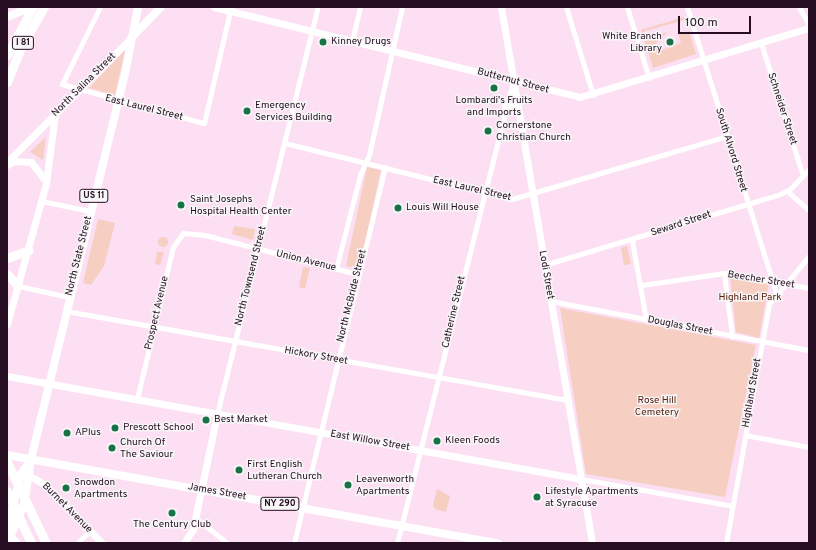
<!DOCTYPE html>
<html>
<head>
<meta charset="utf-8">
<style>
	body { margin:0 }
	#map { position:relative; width:816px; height:550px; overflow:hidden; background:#fddff4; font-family:Overpass,sans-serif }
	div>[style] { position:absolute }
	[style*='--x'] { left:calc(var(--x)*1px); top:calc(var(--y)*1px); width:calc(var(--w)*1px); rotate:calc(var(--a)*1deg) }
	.green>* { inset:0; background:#f6cec2; transform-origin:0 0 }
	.round { border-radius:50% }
	.street>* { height:5px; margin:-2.5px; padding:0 2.5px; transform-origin:2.5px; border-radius:2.5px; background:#fff }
	.secondary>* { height:7px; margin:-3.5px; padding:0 3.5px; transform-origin:3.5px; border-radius:3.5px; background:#fff }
	.primary>* { height:8px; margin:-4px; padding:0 4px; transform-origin:4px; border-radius:4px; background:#fff }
	.highway>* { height:9px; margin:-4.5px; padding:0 4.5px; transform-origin:4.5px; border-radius:4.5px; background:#fff }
	.dots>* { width:11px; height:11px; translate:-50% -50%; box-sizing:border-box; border:2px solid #f6f6f6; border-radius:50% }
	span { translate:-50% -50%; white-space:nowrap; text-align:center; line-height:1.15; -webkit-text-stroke:3px #f6f6f6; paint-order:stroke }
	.shield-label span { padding:1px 3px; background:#f6f6f6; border:1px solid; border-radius:3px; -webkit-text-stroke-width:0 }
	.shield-label { font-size:9px; color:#270d21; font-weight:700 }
	.poi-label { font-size:10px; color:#270d21 }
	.right { translate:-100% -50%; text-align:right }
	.left { translate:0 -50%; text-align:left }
	.street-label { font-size:10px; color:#270d21 }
	.park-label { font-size:10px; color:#5b2010 }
	.frame { position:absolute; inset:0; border:8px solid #270d21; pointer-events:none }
	.scale { position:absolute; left:678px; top:16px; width:73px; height:18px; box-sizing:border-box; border:2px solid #270d21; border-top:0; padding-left:5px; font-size:12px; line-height:14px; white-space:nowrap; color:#270d21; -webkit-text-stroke:3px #f6f6f6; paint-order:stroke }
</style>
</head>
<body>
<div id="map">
	<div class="green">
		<i style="clip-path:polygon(684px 17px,688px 28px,684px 20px,645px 31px,643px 36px,641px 30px)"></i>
		<i style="clip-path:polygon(689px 31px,696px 54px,653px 68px,644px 40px,659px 39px,658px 35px,668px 32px,656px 43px,659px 51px,681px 43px,678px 34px)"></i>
		<i style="clip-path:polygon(125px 50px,115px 95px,89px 88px)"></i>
		<i style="clip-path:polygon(46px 137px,43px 160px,30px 152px)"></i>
		<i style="left:367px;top:167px;width:14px;height:101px;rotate:12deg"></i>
		<i style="clip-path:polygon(98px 219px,115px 223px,104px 266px,91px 285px,83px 283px)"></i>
		<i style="clip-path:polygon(234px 226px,255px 229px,253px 240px,232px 234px)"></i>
		<i class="round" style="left:158px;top:237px;width:10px;height:10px"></i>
		<i style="clip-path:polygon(627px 246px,631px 264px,624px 265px,621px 248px)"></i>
		<i style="clip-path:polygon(157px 252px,164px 252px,160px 265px,155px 264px)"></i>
		<i style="clip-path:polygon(303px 267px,310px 268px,305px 289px,299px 287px)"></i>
		<i style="clip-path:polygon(730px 276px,769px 283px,759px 338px,736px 332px)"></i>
		<i style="clip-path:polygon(560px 308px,756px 345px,725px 497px,586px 474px)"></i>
		<i style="clip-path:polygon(437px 489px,450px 496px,446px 512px,435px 509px,433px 505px)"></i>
	</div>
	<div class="street">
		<i style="--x:100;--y:7;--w:86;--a:116.3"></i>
		<i style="--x:62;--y:84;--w:147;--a:15.4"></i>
		<i style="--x:204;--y:123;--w:119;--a:-76.9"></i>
		<i style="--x:566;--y:7;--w:92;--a:72.9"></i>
		<i style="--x:627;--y:7;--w:74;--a:72.8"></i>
		<i style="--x:687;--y:7;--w:299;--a:72.7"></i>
		<i style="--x:799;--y:7;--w:21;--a:61"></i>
		<i style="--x:352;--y:41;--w:35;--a:-77"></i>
		<i style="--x:761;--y:43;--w:139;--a:72.5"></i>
		<i style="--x:285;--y:143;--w:234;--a:13.9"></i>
		<i style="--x:512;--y:199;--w:224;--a:-16.3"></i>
		<i style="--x:787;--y:191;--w:29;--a:41"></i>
		<i style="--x:41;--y:201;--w:50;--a:11.5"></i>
		<i style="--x:632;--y:240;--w:81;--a:80.1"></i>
		<i style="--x:544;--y:265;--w:246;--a:-16.7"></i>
		<i style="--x:780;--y:194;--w:11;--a:-27"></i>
		<i style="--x:790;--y:189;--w:28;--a:-46"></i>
		<i style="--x:336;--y:269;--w:97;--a:-75.7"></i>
		<i style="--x:360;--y:175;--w:22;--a:-66"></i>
		<i style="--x:369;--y:155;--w:152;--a:-77.4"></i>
		<i style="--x:724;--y:273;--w:64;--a:82.8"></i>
		<i style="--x:642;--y:285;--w:83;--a:-8.3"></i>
		<i style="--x:724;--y:273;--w:86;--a:10"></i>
		<i style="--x:18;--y:286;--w:52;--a:12.2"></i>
		<i style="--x:551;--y:301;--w:263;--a:10.8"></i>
		<i style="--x:66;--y:311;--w:509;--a:10.07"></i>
		<i style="--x:137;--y:399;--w:156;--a:-76.7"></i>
		<i style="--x:173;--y:247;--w:17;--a:-54"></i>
		<i style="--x:183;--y:233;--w:22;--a:5"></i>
		<i style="--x:205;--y:235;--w:157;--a:14.4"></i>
		<i style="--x:217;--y:414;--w:419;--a:-76.1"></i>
		<i style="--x:745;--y:435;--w:65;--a:10.6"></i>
		<i style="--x:581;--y:479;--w:153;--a:10.1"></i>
		<i style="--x:196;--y:518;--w:40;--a:39"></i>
		<i style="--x:77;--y:543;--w:18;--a:-43"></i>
		<i style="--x:294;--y:543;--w:387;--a:-76.4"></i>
		<i style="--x:397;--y:543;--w:476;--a:-75.9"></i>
		<i style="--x:726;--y:543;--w:243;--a:-79.8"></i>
		<i style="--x:769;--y:304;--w:62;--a:-50.2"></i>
	</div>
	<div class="secondary">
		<i style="--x:214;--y:7;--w:377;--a:13.8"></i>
		<i style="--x:580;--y:97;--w:239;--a:-16.8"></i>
		<i style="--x:501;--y:7;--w:544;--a:80.36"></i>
		<i style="--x:505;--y:106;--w:12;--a:0"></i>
		<i style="--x:7;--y:162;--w:175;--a:-45"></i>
		<i style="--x:7;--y:165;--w:9;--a:-27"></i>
		<i style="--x:15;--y:161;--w:16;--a:4"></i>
		<i style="--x:31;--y:162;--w:23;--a:52"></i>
		<i style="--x:7;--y:324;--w:146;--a:-74.5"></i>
		<i style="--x:46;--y:183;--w:70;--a:-82.6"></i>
		<i style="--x:7;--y:376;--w:583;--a:10.17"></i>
		<i style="--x:30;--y:476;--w:16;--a:30"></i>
		<i style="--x:44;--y:484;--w:83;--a:45.5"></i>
		<i style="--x:184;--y:543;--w:17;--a:-57"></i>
		<i style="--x:193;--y:529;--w:117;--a:-78.2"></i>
	</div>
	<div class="primary">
		<i style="--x:7;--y:17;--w:27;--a:-22"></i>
		<i style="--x:131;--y:38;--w:43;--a:-45.9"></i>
		<i style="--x:7;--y:455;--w:499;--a:10.2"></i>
		<i style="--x:11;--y:535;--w:33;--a:-67"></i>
		<i style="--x:24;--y:505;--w:47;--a:-81.3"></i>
		<i style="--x:31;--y:459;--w:401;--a:-76.3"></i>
		<i style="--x:126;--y:69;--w:63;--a:-79"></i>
		<i style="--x:9;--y:543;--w:29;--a:-86"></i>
		<i style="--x:11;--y:514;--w:41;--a:-76"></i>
		<i style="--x:21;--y:474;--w:18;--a:-56"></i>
	</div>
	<div class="highway">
		<i style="--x:7;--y:55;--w:55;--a:-61.6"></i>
		<i style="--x:7;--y:82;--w:38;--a:-68"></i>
		<i style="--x:21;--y:47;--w:46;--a:-60.1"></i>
		<i style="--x:7;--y:258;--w:23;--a:-20"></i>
		<i style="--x:7;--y:274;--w:16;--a:47"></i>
		<i style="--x:7;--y:462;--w:90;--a:64.3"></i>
		<i style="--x:7;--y:491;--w:57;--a:65.2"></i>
		<i style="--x:7;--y:533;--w:13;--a:48"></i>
	</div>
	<div class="dots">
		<i style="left:323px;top:42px;background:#187246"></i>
		<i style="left:670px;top:42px;background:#187246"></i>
		<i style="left:494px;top:88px;background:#187246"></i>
		<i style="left:247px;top:111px;background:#187246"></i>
		<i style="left:488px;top:131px;background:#187246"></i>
		<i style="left:181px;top:205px;background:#187246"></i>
		<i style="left:398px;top:208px;background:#187246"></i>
		<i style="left:206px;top:420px;background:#187246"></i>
		<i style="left:115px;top:428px;background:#187246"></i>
		<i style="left:67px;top:433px;background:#187246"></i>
		<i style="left:437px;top:441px;background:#187246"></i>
		<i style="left:112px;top:448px;background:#187246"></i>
		<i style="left:239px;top:470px;background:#187246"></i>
		<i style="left:348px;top:485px;background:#187246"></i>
		<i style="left:66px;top:488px;background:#187246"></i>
		<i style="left:537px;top:497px;background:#187246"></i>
		<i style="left:172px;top:513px;background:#187246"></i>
	</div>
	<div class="shield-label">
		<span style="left:23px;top:43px">I 81</span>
		<span style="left:94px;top:196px">US 11</span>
		<span style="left:280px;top:504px">NY 290</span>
	</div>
	<div class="poi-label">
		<span class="right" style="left:662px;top:42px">White Branch<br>Library</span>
		<span class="left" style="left:331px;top:42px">Kinney Drugs</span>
		<span style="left:494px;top:106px">Lombardi's Fruits<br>and Imports</span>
		<span class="left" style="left:255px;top:111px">Emergency<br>Services Building</span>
		<span class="left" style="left:496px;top:131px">Cornerstone<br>Christian Church</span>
		<span class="left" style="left:190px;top:205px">Saint Josephs<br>Hospital Health Center</span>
		<span class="left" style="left:406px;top:208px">Louis Will House</span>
		<span class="left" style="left:214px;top:420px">Best Market</span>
		<span class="left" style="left:123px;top:428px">Prescott School</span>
		<span class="left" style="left:75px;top:433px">APlus</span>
		<span class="left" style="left:445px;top:441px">Kleen Foods</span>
		<span class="left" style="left:120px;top:448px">Church Of<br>The Saviour</span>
		<span class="left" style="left:247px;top:470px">First English<br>Lutheran Church</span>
		<span class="left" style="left:356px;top:485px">Leavenworth<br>Apartments</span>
		<span class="left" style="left:74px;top:488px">Snowdon<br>Apartments</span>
		<span class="left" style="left:545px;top:497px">Lifestyle Apartments<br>at Syracuse</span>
		<span style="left:172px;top:525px">The Century Club</span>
	</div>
	<div class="street-label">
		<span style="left:513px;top:81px;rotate:15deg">Butternut Street</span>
		<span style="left:84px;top:85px;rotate:-45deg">North Salina Street</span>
		<span style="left:144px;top:108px;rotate:14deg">East Laurel Street</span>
		<span style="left:782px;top:109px;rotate:72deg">Schneider Street</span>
		<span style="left:731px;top:150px;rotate:73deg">South Alvord Street</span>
		<span style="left:472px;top:189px;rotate:13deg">East Laurel Street</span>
		<span style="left:681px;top:224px;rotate:-18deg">Seward Street</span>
		<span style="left:79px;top:256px;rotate:-76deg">North State Street</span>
		<span style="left:306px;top:261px;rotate:14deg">Union Avenue</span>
		<span style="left:546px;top:275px;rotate:80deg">Lodi Street</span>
		<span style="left:251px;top:276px;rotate:-76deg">North Townsend Street</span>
		<span style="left:761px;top:280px;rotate:9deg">Beecher Street</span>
		<span style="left:352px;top:296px;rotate:-76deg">North McBride Street</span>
		<span style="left:454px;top:312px;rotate:-77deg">Catherine Street</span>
		<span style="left:157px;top:313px;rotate:-77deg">Prospect Avenue</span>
		<span style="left:680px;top:326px;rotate:11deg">Douglas Street</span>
		<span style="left:316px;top:356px;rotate:10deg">Hickory Street</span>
		<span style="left:752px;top:393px;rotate:-80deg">Highland Street</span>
		<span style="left:370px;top:441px;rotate:10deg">East Willow Street</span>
		<span style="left:217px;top:492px;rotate:10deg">James Street</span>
		<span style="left:67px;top:508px;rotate:45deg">Burnet Avenue</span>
	</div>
	<div class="park-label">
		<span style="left:750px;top:298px">Highland Park</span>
		<span style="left:657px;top:406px">Rose Hill<br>Cemetery</span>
	</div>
	<div class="frame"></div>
	<div class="scale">100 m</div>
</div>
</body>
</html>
